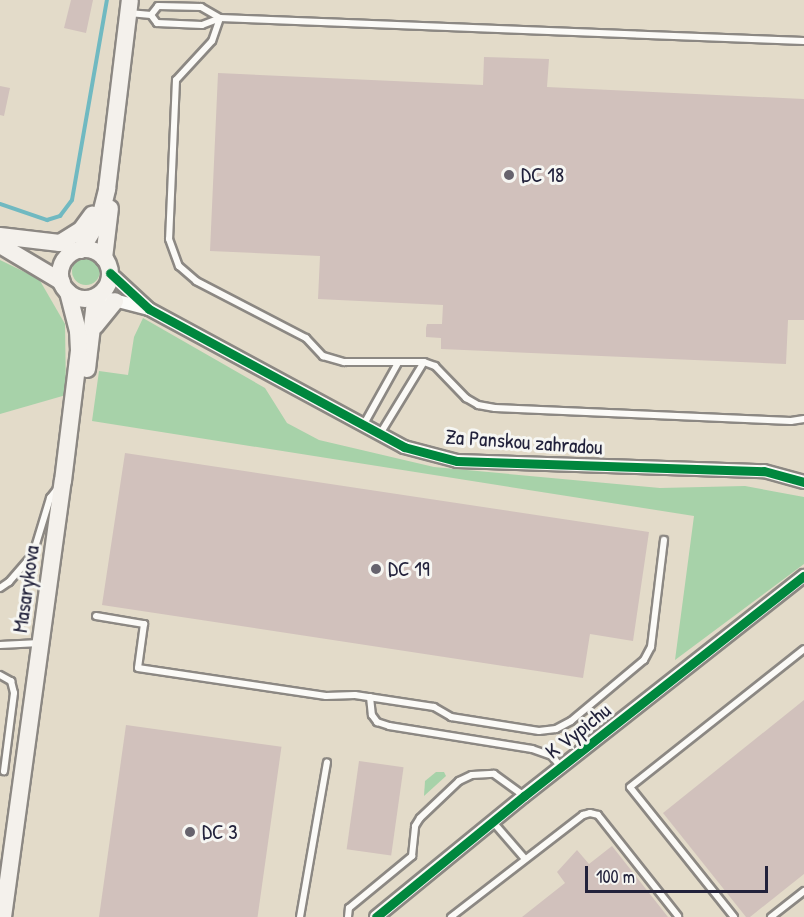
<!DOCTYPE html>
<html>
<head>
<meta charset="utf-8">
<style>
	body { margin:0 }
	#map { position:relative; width:804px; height:917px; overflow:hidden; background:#e3dbc9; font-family:"Patrick Hand",sans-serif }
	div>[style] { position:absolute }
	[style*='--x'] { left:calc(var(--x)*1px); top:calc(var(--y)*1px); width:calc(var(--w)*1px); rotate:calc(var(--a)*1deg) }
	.green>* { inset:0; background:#a7d2a9 }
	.round { border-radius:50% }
	.stream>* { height:4px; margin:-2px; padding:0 2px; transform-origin:2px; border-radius:2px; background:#70b9c1 }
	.building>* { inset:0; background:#d1c1bc; transform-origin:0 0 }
	.roads { filter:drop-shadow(2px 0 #8c8883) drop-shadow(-2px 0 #8c8883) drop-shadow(0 2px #8c8883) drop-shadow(0 -2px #8c8883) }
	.service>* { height:6px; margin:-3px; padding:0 3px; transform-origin:3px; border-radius:3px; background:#fbfaf7 }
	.minor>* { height:12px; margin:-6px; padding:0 6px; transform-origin:6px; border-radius:6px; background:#fbfaf7 }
	.secondary>* { height:16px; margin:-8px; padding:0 8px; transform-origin:8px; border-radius:8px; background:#f4f1ec }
	.secondary>.ring { margin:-8px; padding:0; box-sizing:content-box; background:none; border:16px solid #f4f1ec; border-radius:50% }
	.cycleway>* { height:9px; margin:-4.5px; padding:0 4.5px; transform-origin:4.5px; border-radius:4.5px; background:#00873e }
	.dots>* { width:16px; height:16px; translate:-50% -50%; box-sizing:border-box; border:3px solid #f6f6f2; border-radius:50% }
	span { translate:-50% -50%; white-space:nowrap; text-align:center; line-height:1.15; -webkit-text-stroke:6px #f6f6f2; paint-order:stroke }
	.poi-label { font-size:21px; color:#22223b }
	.left { translate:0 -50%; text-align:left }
	.street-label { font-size:21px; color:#22223b }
	.scale { position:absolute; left:585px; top:866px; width:183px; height:27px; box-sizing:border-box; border:3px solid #22223b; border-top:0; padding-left:8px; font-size:18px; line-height:21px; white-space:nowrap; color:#22223b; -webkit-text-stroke:4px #f6f6f2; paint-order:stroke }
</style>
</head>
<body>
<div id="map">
	<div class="green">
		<i class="round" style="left:72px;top:257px;width:28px;height:28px"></i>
		<i style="clip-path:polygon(0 260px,39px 279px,65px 324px,66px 395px,0 414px)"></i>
		<i style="clip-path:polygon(143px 318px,265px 388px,287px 423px,319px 440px,434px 467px,660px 488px,745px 486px,804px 497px,804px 564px,675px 660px,694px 516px,92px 421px,99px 371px,128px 375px,134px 337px)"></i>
		<i style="clip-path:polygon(436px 772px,444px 772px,446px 776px,424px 796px,425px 781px)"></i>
	</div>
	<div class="stream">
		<i style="--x:0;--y:204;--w:50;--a:18.8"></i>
		<i style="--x:47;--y:220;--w:14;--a:-17"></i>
		<i style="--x:60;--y:216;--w:20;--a:-53"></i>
		<i style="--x:72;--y:200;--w:203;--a:-80.1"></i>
	</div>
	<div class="building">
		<i style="clip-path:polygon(71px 0,93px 0,86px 33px,64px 28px)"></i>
		<i style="clip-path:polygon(484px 57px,549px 59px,547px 87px,804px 99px,804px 320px,788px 320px,786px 364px,441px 349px,441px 338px,426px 337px,426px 328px,427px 324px,442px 324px,443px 305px,318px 299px,320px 256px,210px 251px,218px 73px,483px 85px)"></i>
		<i style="clip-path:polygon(0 86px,10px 88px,4px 116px,0 115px)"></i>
		<i style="clip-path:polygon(125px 453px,649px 532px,633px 641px,590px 634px,583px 678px,102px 605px)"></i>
		<i style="clip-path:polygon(804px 700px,804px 874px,750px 917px,746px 917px,663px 813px)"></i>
		<i style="left:126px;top:725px;width:157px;height:194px;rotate:8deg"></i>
		<i style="left:359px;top:761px;width:45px;height:89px;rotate:8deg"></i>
		<i style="clip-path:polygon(612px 846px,668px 917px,522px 917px,565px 883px,557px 872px,577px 850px,589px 864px)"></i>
	</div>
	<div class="roads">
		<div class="service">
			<i style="--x:129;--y:13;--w:22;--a:5"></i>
			<i style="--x:151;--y:15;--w:10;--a:53"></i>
			<i style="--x:157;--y:23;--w:45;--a:2.5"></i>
			<i style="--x:202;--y:25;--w:19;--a:-21"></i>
			<i style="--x:220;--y:18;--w:584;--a:2.26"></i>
			<i style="--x:151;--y:15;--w:11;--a:-52"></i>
			<i style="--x:158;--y:6;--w:43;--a:1.3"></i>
			<i style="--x:201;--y:7;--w:22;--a:30"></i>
			<i style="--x:220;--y:18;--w:24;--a:109"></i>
			<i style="--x:212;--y:41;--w:53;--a:132.7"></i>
			<i style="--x:176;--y:80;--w:159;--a:92.5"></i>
			<i style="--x:169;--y:239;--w:29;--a:70"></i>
			<i style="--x:179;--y:266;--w:23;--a:41"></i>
			<i style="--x:196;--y:281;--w:124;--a:27.4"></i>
			<i style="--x:306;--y:338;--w:25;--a:47"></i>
			<i style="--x:323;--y:356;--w:22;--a:16"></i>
			<i style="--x:344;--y:362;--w:80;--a:0"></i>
			<i style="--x:424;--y:362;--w:12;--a:20"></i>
			<i style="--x:435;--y:366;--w:45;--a:45.9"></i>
			<i style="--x:466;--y:398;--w:14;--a:30"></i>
			<i style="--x:478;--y:405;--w:17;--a:10"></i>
			<i style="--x:495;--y:408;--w:296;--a:2.5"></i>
			<i style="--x:791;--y:421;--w:13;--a:-9"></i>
			<i style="--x:364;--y:424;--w:70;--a:-60.9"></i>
			<i style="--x:380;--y:434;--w:84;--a:-58.6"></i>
			<i style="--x:0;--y:588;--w:11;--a:-34"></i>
			<i style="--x:9;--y:582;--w:37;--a:-49"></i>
			<i style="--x:33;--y:554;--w:59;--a:-73.1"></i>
			<i style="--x:50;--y:498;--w:11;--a:-52"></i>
			<i style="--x:96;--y:616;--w:49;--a:9.5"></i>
			<i style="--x:144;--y:624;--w:44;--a:97.8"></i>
			<i style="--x:138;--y:668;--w:190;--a:8.5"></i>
			<i style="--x:326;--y:696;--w:29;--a:-2"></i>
			<i style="--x:355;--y:695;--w:80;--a:8.6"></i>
			<i style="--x:434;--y:707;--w:20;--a:30"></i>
			<i style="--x:451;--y:717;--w:89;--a:9"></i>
			<i style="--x:539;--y:731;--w:17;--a:-7"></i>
			<i style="--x:556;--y:729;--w:17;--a:-28"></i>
			<i style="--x:571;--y:721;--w:95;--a:-39.9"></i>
			<i style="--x:644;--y:660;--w:15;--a:-62"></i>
			<i style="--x:651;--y:647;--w:108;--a:-83.1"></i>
			<i style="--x:0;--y:645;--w:40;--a:-2.9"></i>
			<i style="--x:0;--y:675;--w:13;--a:29"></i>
			<i style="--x:11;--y:681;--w:12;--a:76"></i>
			<i style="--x:14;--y:693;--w:79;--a:97.3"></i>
			<i style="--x:370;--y:697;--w:18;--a:84"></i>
			<i style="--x:372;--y:715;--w:9;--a:54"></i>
			<i style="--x:377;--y:722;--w:13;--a:18"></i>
			<i style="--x:389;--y:726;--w:145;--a:9.1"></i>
			<i style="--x:532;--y:749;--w:21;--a:19"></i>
			<i style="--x:552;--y:756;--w:14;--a:51"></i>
			<i style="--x:493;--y:822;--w:49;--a:49.1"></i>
			<i style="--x:300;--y:917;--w:157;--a:-80.1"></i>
			<i style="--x:348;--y:917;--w:9;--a:-84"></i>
			<i style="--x:349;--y:908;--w:82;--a:-39.5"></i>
			<i style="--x:412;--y:856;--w:30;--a:-84"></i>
			<i style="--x:415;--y:826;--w:9;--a:-58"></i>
			<i style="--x:420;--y:818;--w:54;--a:-43.5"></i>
			<i style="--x:459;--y:781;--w:14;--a:-25"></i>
			<i style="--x:472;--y:775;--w:22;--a:-3"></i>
			<i style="--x:494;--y:774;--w:37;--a:36"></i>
			<i style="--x:451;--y:917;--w:167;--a:-37.7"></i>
			<i style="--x:583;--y:815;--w:7;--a:-16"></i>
			<i style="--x:590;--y:813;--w:8;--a:14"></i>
			<i style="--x:598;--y:815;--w:129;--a:51.6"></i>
			<i style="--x:734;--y:917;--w:166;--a:-128.7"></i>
			<i style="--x:630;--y:787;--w:222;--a:-38.4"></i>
			<i style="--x:771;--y:917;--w:42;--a:-38.2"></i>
		</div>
		<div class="minor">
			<i style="--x:110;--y:273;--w:53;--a:42.7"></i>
			<i style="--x:149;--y:309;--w:290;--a:28.4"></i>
			<i style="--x:404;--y:447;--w:55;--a:14.8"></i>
			<i style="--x:457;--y:461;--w:307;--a:1.9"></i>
			<i style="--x:764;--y:471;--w:41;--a:15.4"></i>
			<i style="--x:110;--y:299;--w:40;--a:14.4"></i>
			<i style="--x:376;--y:917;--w:191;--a:-39.3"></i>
			<i style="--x:524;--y:796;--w:356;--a:-38.2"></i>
		</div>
		<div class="secondary">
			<i style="--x:0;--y:236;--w:60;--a:6.7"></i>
			<i style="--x:60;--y:243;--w:25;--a:-32"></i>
			<i style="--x:81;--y:230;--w:19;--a:-54"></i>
			<i style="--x:0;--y:245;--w:72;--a:30.8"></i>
			<i class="ring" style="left:60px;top:249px;width:34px;height:34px"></i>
			<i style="--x:81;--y:250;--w:37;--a:-59"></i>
			<i style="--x:100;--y:218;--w:30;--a:-76"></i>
			<i style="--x:107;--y:189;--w:190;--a:-83.1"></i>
			<i style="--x:104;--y:258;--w:50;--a:-83.2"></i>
			<i style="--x:95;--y:326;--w:32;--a:-51"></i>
			<i style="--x:87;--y:369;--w:59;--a:-83.2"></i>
			<i style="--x:94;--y:310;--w:13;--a:-72"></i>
			<i style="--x:3;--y:917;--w:440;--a:-82.2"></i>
			<i style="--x:63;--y:481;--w:132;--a:-83"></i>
			<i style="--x:79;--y:350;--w:19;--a:-93"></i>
			<i style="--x:78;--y:331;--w:40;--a:-104.4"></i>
		</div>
	</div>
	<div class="cycleway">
		<i style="--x:110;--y:273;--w:53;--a:42.7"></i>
		<i style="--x:149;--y:309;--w:290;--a:28.4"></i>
		<i style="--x:404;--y:447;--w:55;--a:14.8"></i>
		<i style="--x:457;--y:461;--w:307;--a:1.9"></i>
		<i style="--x:764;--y:471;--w:41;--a:15.4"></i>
		<i style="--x:376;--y:917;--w:191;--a:-39.3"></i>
		<i style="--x:524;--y:796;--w:356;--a:-38.2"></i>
	</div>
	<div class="dots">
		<i style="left:509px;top:175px;background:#66636d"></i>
		<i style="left:376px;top:569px;background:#66636d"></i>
		<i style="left:190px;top:832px;background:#66636d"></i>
	</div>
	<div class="poi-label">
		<span class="left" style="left:521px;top:175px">DC 18</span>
		<span class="left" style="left:388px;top:569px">DC 19</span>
		<span class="left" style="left:202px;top:832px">DC 3</span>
	</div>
	<div class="street-label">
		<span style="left:524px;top:442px;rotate:4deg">Za Panskou zahradou</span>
		<span style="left:26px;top:589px;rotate:-82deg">Masarykova</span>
		<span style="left:578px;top:731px;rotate:-38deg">K Vypichu</span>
	</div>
	<div class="scale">100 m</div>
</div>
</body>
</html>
